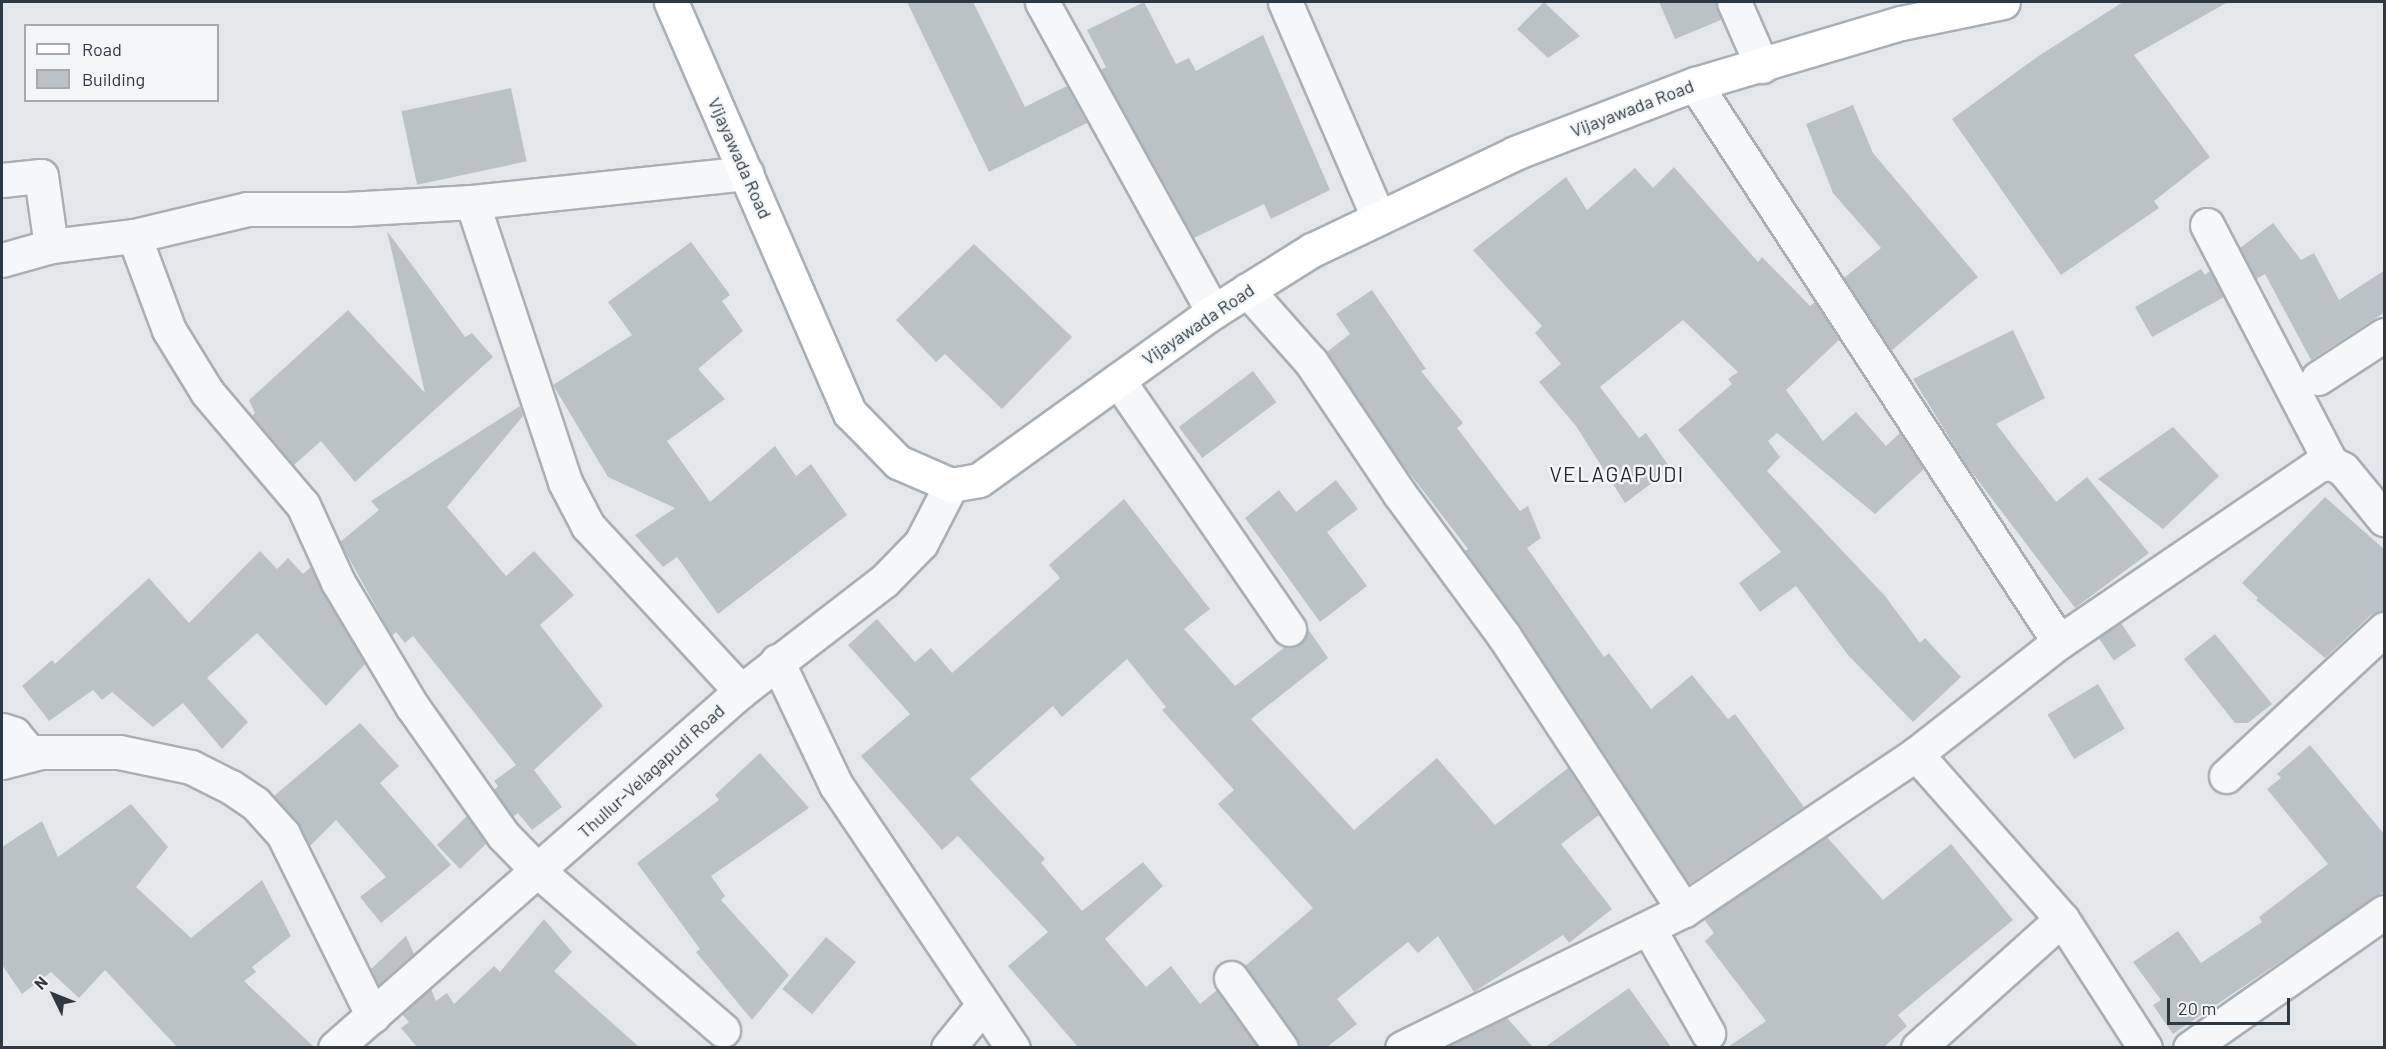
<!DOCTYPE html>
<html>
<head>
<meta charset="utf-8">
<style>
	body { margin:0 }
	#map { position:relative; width:2386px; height:1049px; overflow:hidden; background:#e4e7ea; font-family:Barlow,sans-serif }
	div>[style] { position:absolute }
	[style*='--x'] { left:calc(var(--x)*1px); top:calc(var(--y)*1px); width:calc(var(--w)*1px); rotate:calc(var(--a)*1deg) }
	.building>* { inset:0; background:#bbc2c6; transform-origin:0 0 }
	.roads { filter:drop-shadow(2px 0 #a9afb4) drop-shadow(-2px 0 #a9afb4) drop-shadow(0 2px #a9afb4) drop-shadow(0 -2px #a9afb4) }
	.minor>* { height:33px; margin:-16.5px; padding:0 16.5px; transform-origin:16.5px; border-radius:16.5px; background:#f6f7f9 }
	.major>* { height:33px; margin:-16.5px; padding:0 16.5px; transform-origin:16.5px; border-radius:16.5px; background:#fff }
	span { translate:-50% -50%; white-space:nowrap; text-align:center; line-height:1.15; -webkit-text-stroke:5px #f3f6f7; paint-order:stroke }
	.street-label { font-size:18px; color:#2d3841 }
	.quarter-label { font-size:21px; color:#1f2932; letter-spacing:1.5px }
	.frame { position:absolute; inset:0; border:3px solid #2d3841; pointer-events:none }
	.legend { position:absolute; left:24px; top:24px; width:195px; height:78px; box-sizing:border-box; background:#f3f6f7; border:2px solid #a4aaae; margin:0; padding:8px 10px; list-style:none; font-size:18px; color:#2d3841 }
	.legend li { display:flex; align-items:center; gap:12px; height:30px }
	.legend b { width:30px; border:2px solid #a4aaae }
	.north { position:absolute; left:24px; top:965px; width:60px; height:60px; -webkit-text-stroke:4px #f3f6f7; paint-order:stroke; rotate:313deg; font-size:16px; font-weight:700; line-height:24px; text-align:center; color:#2d3841 }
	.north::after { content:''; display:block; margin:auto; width:21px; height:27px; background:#2d3841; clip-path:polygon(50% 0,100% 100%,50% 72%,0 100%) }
	.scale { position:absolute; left:2167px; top:998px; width:123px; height:27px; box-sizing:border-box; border:3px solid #2d3841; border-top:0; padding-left:8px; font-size:18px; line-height:21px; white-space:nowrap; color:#2d3841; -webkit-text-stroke:4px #f3f6f7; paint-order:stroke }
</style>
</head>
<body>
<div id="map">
	<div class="building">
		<i style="clip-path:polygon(907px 2px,973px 2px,1025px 107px,1067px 86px,1087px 123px,989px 172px)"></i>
		<i style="clip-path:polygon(1144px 2px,1176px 64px,1189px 58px,1196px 71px,1263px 35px,1330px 190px,1271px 219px,1264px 204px,1194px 238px,1101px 70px,1106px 67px,1087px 30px)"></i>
		<i style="clip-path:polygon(1544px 2px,1580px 36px,1548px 58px,1517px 29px)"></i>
		<i style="clip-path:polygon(1659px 2px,1716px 2px,1721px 20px,1675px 39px)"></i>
		<i style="clip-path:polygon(2123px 2px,2228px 2px,2134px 55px,2210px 157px,2154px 201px,2159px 208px,2061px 275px,1952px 119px,2037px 57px)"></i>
		<i style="left:511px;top:88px;width:75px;height:112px;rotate:78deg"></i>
		<i style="clip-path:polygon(1853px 105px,1873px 153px,1978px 277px,1891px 351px,1844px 278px,1881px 248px,1833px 193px,1806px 124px)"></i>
		<i style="clip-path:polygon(1674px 167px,1758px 262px,1762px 257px,1810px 306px,1815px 302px,1839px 340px,1786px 390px,1823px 441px,1856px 412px,1886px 446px,1900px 433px,1924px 469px,1875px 514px,1777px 433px,1768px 441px,1780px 457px,1767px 471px,1885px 596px,1920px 643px,1925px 638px,1961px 677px,1913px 722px,1848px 655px,1796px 586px,1760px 612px,1739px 583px,1781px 552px,1678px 430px,1732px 384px,1728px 379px,1738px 372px,1683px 320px,1600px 387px,1639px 438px,1646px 433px,1671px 469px,1625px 503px,1576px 426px,1539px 382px,1561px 364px,1535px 333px,1542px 326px,1473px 250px,1566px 177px,1587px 210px,1635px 168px,1653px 188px)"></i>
		<i style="clip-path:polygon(2273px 223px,2301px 260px,2314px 253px,2339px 300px,2385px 270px,2385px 312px,2311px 360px,2265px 274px,2256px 279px,2240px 248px)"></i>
		<i style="clip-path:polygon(387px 231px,465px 337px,472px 333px,493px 357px,355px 482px,321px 441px,294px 465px,252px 416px,255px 413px,249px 400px,348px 310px,425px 393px)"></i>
		<i style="clip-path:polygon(691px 242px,730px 295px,722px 301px,743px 331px,698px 369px,725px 399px,667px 441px,710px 502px,775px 446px,796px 476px,811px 464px,847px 515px,718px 614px,677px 557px,663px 567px,635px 535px,675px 508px,608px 477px,553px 385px,632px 335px,608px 302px)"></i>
		<i style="clip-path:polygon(974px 244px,1072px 337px,1002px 409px,945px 354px,936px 362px,896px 320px)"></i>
		<i style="clip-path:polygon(2201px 269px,2205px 275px,2210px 271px,2224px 297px,2152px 337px,2135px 307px)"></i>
		<i style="clip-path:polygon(1372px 290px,1426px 369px,1421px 371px,1463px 423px,1457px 428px,1520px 511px,1528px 506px,1541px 538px,1527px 548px,1604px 657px,1609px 653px,1651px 709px,1692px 675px,1728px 719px,1735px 714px,1804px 807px,1689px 884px,1520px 626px,1465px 551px,1468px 549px,1397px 457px,1327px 352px,1350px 334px,1336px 314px)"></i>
		<i style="clip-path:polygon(2013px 330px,2045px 398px,1996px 424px,2056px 502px,2087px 477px,2149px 553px,2075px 608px,1967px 466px,1913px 379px)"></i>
		<i style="left:1253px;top:371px;width:39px;height:93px;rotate:53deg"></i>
		<i style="clip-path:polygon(520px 406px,523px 416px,447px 507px,506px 576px,534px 551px,574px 595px,540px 625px,603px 706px,534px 770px,562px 807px,532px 830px,518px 813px,513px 817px,494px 790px,498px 786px,494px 781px,516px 765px,413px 636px,405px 643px,396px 632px,392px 636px,340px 542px,379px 510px,371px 501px)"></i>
		<i style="clip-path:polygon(2173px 427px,2219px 476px,2163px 529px,2098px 479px)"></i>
		<i style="clip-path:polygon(1336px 480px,1358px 509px,1327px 532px,1367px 586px,1320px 622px,1245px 518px,1279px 490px,1296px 512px)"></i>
		<i style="clip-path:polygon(2325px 497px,2385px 550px,2385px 610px,2371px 615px,2325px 658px,2256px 600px,2258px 598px,2242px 583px)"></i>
		<i style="clip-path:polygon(1124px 499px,1210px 609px,1184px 629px,1235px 686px,1285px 647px,1300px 644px,1308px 629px,1328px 658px,1251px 719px,1354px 830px,1437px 758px,1495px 825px,1568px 768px,1599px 815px,1561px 844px,1612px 909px,1569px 943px,1563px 935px,1474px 992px,1438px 936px,1418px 953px,1408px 942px,1337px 999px,1357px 1024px,1327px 1047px,1300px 1047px,1296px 1037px,1245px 966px,1313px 908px,1218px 804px,1234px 790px,1162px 710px,1166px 707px,1127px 659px,1062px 717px,1053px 706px,970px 779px,1045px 859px,1041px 863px,1082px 911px,1143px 862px,1163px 886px,1105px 939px,1146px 987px,1171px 966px,1200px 1004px,1217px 990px,1258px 1047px,1078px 1047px,1008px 966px,1048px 932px,958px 836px,942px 850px,861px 756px,910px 714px,848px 645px,877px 619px,915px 662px,931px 648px,952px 673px,1060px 578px,1049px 565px)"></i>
		<i style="clip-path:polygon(260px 551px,277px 569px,288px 558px,303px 574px,311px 567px,365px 664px,326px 706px,257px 633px,207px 678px,248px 722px,222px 749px,183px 703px,153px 727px,112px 692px,102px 700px,93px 690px,49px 721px,22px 686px,52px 660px,55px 664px,149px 578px,189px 623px)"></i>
		<i style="left:2121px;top:623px;width:27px;height:27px;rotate:56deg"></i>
		<i style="clip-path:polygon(2215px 634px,2272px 704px,2248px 723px,2235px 723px,2184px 659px)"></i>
		<i style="left:2098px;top:684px;width:52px;height:59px;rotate:59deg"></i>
		<i style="clip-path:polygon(360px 723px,399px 766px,380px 783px,451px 865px,381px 923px,360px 897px,386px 877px,336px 820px,310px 846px,297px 822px,274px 796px)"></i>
		<i style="clip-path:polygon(2310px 745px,2385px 835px,2385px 891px,2173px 1034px,2153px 1005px,2161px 1000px,2133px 962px,2178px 931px,2201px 963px,2262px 922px,2259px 917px,2328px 864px,2267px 789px,2281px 778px,2277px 774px)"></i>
		<i style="clip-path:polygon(760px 753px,809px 808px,711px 876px,725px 896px,721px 900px,789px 975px,752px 1020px,696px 952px,700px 949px,637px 863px,719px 800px,715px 795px)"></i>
		<i style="clip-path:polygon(131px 804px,168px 847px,136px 887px,191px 938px,262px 880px,291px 936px,252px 967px,256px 972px,244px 981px,314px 1047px,177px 1047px,105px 970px,79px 998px,51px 972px,22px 994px,2px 965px,2px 847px,42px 821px,58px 857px)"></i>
		<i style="clip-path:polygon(467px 816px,486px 844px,460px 869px,437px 845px)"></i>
		<i style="clip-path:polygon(1827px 837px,1883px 900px,1951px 844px,2013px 920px,1898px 1015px,1907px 1026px,1884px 1047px,1728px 1047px,1766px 1021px,1705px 941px,1714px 933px,1704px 919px)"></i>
		<i style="clip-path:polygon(544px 919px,572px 952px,554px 971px,639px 1047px,417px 1047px,401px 1028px,409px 1022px,402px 1014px,431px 989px,436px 1001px,447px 993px,454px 1004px,494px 966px,500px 972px)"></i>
		<i style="clip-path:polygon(406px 936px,414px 954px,379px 985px,371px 969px)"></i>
		<i style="left:826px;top:937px;width:39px;height:68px;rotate:40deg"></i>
		<i style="clip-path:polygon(1629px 988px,1671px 1047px,1545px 1047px)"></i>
		<i style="clip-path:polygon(1507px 1018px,1533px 1047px,1446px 1047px)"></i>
	</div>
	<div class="roads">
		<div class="minor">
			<i style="--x:1042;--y:2;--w:354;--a:61.1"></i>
			<i style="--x:1285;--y:2;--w:234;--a:66.6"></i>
			<i style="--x:1734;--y:2;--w:70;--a:66.4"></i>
			<i style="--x:2;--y:180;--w:39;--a:-6"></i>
			<i style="--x:41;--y:176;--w:71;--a:81.9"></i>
			<i style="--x:472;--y:202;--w:295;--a:71.6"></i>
			<i style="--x:565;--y:482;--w:50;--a:62.4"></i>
			<i style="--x:588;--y:526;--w:225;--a:47.2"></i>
			<i style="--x:2207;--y:225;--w:268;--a:62.5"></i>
			<i style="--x:134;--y:236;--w:100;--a:69.6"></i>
			<i style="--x:169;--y:330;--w:73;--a:58.5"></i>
			<i style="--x:207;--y:392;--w:148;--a:49.7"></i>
			<i style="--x:303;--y:505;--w:85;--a:65.6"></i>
			<i style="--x:338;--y:582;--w:144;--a:59.2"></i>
			<i style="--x:412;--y:706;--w:158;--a:54.8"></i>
			<i style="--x:503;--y:835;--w:50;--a:45.8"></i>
			<i style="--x:538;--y:871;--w:244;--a:40.7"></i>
			<i style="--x:2;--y:260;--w:51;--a:-15.9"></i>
			<i style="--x:51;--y:246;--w:84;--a:-6.9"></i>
			<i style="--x:134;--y:236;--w:116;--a:-13.4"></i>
			<i style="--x:247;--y:209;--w:100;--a:0"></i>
			<i style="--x:347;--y:209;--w:125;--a:-3.2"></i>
			<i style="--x:472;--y:202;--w:276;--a:-6"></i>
			<i style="--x:1247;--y:290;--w:96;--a:48.4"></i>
			<i style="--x:1311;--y:362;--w:158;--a:56.1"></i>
			<i style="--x:1399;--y:493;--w:177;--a:53.7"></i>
			<i style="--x:1504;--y:636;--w:328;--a:56.7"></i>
			<i style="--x:2318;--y:378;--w:79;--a:-33.1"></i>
			<i style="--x:1118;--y:380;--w:302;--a:55.5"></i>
			<i style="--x:2059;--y:642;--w:314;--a:-34.3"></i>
			<i style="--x:2318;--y:465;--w:13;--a:-9"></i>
			<i style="--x:2331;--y:463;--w:13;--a:27"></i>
			<i style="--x:2343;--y:469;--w:65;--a:50.6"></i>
			<i style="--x:777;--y:661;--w:137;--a:64.6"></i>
			<i style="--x:836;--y:785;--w:317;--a:56.1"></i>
			<i style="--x:2;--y:730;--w:13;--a:18"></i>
			<i style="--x:14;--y:734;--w:26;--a:50"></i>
			<i style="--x:1916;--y:754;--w:220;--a:48.5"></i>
			<i style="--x:2062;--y:919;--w:153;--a:57.2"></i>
			<i style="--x:2;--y:762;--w:40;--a:-14.4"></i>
			<i style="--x:41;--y:752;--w:78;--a:0"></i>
			<i style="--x:119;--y:752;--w:74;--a:11.8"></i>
			<i style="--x:191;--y:767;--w:45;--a:26.6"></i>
			<i style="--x:231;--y:787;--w:29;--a:34"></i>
			<i style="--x:255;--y:803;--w:42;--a:47.9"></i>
			<i style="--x:283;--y:834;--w:203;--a:63.7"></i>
			<i style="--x:2226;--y:776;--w:216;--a:-42.9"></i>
			<i style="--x:1649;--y:929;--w:120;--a:60.4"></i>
			<i style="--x:1231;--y:978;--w:86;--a:54.5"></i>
			<i style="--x:335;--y:1048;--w:541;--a:-41.33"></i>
			<i style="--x:741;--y:691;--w:180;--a:-37.6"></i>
			<i style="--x:884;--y:581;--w:53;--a:-45.8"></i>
			<i style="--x:921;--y:543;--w:65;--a:-62.7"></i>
			<i style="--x:948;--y:1048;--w:55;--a:-50.9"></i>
			<i style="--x:1402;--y:1048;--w:314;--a:-26.1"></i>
			<i style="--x:1684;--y:910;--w:280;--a:-33.9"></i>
			<i style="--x:1916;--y:754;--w:182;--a:-38.1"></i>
			<i style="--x:2059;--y:642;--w:666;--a:-123.12"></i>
			<i style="--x:1918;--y:1048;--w:193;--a:-41.9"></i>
			<i style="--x:2190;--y:1048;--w:237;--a:-35"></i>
		</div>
		<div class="major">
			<i style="--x:671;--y:2;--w:448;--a:66.5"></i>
			<i style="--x:850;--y:413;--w:69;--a:45.6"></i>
			<i style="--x:898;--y:462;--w:58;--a:23.5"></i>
			<i style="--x:951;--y:485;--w:28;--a:-10"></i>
			<i style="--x:979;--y:480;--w:288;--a:-35.7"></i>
			<i style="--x:1213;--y:312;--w:117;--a:-32.1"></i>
			<i style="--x:1312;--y:250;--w:225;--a:-25.5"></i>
			<i style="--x:1515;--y:153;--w:193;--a:-21"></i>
			<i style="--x:1695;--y:84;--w:215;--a:-16.5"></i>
			<i style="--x:1901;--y:23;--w:104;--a:-11.6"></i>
		</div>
	</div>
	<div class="street-label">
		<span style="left:1632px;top:108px;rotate:-21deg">Vijayawada Road</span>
		<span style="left:740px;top:158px;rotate:66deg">Vijayawada Road</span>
		<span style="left:1198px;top:324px;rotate:-34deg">Vijayawada Road</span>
		<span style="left:651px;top:771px;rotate:-42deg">Thullur-Velagapudi Road</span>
	</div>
	<div class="quarter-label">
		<span style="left:1617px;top:474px">VELAGAPUDI</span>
	</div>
	<div class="frame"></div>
	<ul class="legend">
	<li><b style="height:8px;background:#fff"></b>Road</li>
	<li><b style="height:16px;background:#bbc2c6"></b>Building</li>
	</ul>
	<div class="north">N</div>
	<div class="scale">20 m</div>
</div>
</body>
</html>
